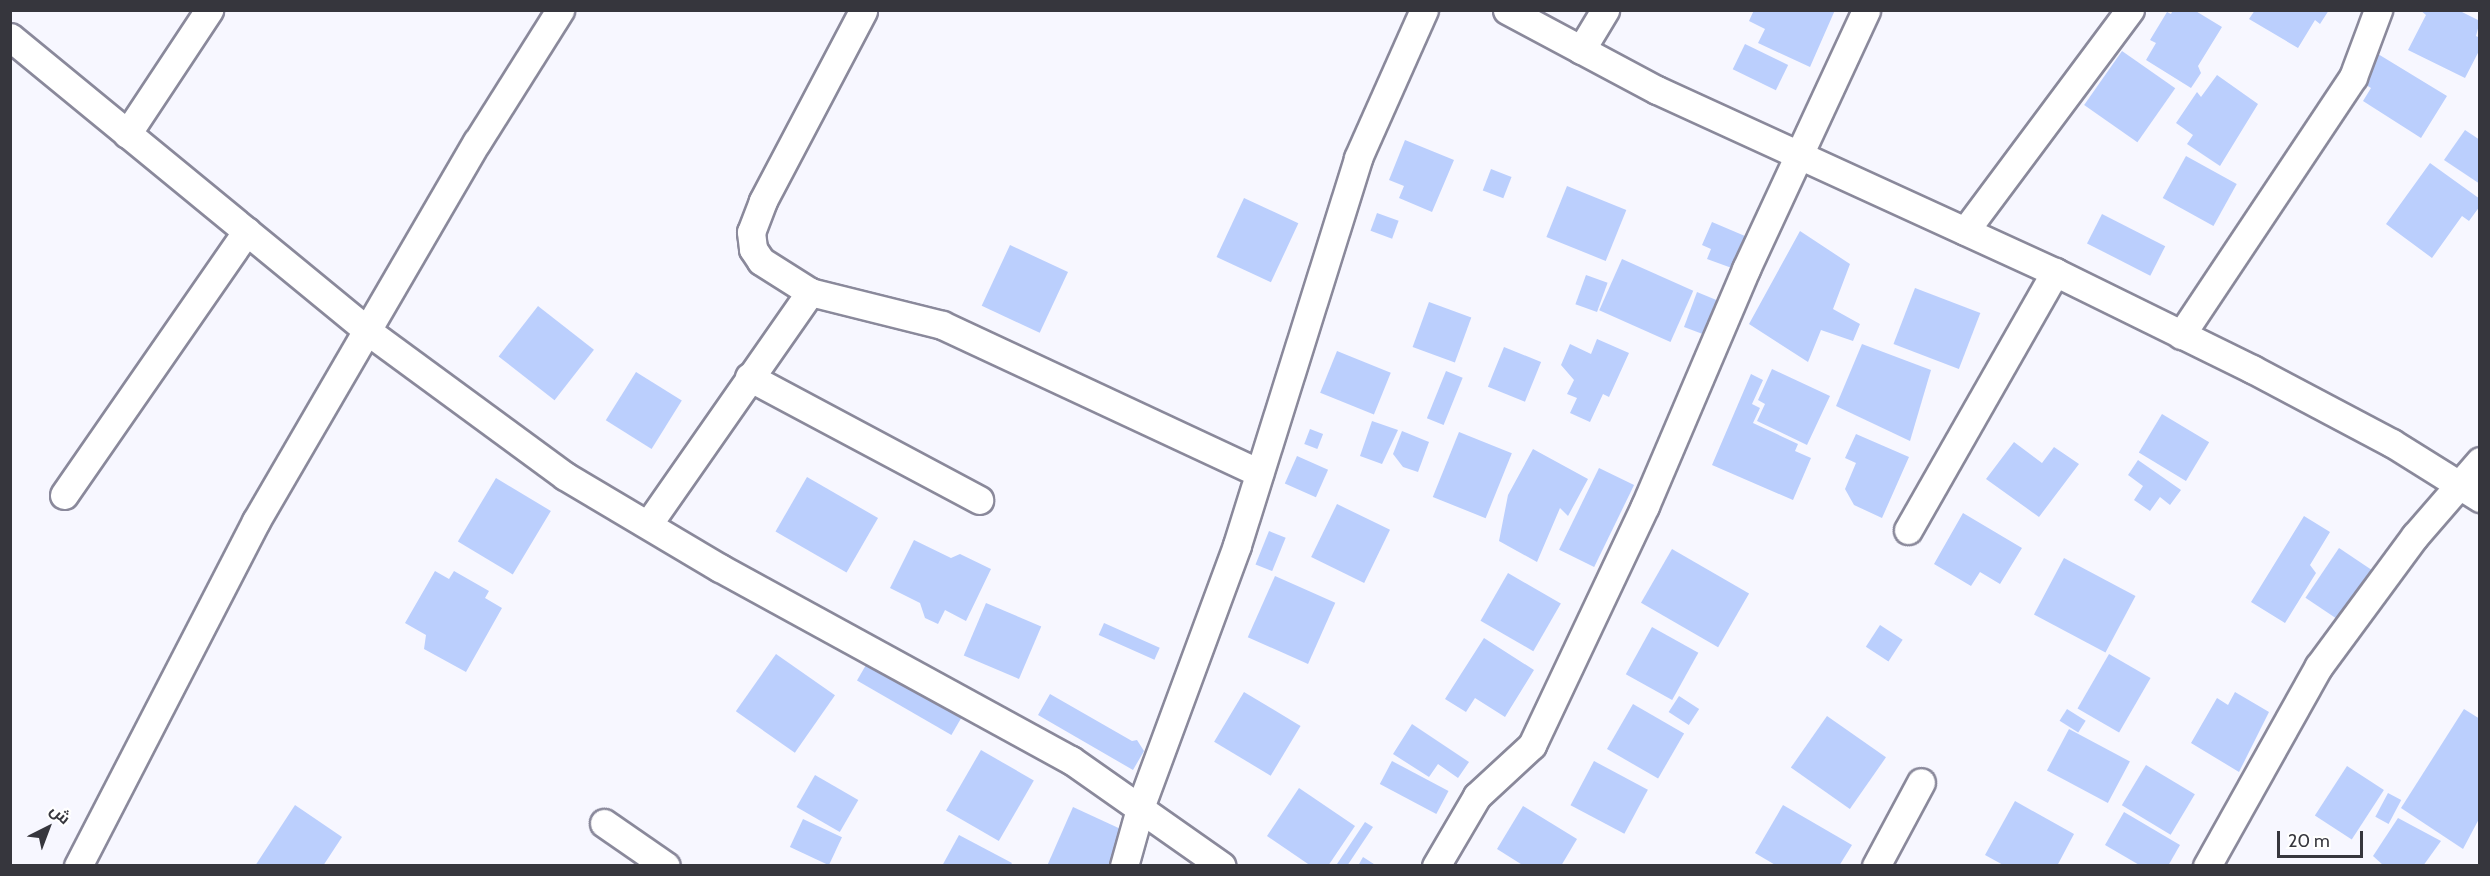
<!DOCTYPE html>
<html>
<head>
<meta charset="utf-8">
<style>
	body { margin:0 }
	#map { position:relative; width:2490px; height:876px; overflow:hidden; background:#f7f7ff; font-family:Cabin,Cairo,sans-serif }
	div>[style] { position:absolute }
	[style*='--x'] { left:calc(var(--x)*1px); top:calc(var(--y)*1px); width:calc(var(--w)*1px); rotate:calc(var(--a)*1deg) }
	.building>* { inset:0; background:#bbcffd; transform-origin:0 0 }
	.roads { filter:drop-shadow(2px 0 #8a899b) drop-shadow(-2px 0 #8a899b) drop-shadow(0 2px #8a899b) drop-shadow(0 -2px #8a899b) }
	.minor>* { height:27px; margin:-13.5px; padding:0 13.5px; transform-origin:13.5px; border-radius:13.5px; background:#fff }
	span { translate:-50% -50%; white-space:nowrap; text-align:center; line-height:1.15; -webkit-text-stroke:5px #fff; paint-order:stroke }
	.frame { position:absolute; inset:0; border:12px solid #36363d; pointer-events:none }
	.north { position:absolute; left:18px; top:798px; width:60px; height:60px; -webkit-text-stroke:4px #fff; paint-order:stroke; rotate:42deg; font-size:16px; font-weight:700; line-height:24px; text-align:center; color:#36363d }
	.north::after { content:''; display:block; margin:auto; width:21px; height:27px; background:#36363d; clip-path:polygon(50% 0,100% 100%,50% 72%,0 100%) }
	.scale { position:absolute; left:2277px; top:831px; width:86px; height:27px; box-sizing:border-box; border:3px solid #36363d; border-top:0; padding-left:8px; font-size:18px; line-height:21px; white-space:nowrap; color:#36363d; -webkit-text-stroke:4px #fff; paint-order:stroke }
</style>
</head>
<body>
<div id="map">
	<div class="building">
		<i style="clip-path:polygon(1754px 10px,1835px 10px,1810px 67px,1758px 43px,1765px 29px,1749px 21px)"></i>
		<i style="clip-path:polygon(2173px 10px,2194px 10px,2222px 27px,2198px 66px,2201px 73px,2191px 88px,2146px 60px,2156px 43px,2150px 40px,2167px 12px,2171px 14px)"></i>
		<i style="clip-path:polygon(2255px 10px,2329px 10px,2320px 24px,2315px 20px,2298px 48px,2249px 19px)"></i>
		<i style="clip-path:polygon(2420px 10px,2458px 10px,2480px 21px,2476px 36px,2480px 38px,2480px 49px,2465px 78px,2408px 50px,2426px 15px)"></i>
		<i style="left:1745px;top:44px;width:48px;height:28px;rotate:26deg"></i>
		<i style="left:2122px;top:51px;width:65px;height:66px;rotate:35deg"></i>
		<i style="clip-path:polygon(2378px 54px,2447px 96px,2421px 138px,2363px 101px,2371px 88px,2361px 82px)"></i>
		<i style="clip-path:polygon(2217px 75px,2258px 104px,2220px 166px,2187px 144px,2193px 135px,2176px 123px,2197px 92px,2201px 97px)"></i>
		<i style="clip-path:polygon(2465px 130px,2480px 140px,2480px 184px,2444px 160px)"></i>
		<i style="clip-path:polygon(1405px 140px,1454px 160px,1432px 212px,1399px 198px,1404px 186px,1389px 180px)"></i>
		<i style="left:2186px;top:156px;width:58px;height:48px;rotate:29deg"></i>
		<i style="clip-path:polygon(2430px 163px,2480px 199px,2480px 206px,2469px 221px,2462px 216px,2432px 258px,2386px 224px)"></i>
		<i style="left:1491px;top:169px;width:22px;height:23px;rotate:21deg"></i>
		<i style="left:1567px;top:186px;width:64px;height:55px;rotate:22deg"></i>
		<i style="left:1244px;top:198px;width:60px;height:65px;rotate:25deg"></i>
		<i style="left:1377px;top:213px;width:23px;height:19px;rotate:20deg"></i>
		<i style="left:2102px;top:214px;width:71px;height:33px;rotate:27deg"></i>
		<i style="clip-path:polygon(1712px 222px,1752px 239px,1740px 271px,1707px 259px,1711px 249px,1702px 245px)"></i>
		<i style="clip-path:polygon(1800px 231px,1850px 264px,1833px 309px,1860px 324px,1853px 341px,1821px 330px,1808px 362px,1749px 324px)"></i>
		<i style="left:1010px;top:245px;width:64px;height:67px;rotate:25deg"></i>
		<i style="left:1622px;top:259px;width:78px;height:56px;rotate:24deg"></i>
		<i style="left:1586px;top:275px;width:23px;height:31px;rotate:20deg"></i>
		<i style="left:1915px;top:288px;width:70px;height:60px;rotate:21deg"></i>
		<i style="clip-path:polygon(1697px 292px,1726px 304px,1708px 336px,1684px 327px)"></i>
		<i style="left:1429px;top:302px;width:45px;height:48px;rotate:20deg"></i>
		<i style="left:538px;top:306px;width:71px;height:64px;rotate:38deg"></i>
		<i style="clip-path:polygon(1597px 339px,1629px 353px,1609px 397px,1603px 394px,1590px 422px,1570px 413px,1577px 398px,1567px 394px,1574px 380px,1561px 365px,1570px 344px,1591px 354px)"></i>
		<i style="clip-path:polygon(1862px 344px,1931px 370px,1910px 441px,1836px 406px)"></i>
		<i style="left:1504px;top:347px;width:40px;height:43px;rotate:22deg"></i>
		<i style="left:1337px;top:351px;width:58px;height:45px;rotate:22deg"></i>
		<i style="clip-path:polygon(1772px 369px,1830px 396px,1807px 445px,1757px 421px,1765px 404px,1758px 400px)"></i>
		<i style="left:1446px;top:371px;width:18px;height:51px;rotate:22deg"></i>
		<i style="left:636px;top:372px;width:54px;height:57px;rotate:32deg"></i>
		<i style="clip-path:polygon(1751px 374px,1763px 380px,1752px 404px,1760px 408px,1753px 423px,1798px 444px,1795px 451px,1811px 458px,1793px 500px,1712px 465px)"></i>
		<i style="left:2162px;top:414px;width:55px;height:45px;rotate:31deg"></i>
		<i style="clip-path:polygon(1372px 421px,1398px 430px,1382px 464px,1360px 456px)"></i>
		<i style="left:1310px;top:429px;width:14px;height:16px;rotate:21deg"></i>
		<i style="clip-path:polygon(1402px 431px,1429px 442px,1418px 472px,1403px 467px,1393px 454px)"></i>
		<i style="left:1459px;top:432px;width:57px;height:70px;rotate:22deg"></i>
		<i style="clip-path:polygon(1856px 434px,1909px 457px,1882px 518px,1854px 505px,1845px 489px,1856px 463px,1845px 458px)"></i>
		<i style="clip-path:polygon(2014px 442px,2042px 463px,2054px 447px,2079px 464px,2039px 517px,1986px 479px)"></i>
		<i style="clip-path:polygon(1533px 449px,1588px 479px,1568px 516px,1560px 508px,1537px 562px,1499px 541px,1508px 495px)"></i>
		<i style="left:1297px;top:456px;width:34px;height:30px;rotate:24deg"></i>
		<i style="clip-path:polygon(2138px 460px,2181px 490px,2170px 505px,2160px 497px,2150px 511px,2134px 500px,2143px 486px,2128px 475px)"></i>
		<i style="left:1599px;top:468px;width:39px;height:91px;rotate:26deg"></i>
		<i style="left:807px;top:477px;width:82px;height:63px;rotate:30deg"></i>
		<i style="left:496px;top:478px;width:64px;height:74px;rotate:31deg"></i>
		<i style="left:1337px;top:504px;width:59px;height:59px;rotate:26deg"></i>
		<i style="clip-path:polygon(1963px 513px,2022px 548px,2000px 584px,1980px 572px,1971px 586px,1934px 564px)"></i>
		<i style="clip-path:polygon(2304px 516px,2330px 532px,2310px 565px,2316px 573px,2285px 623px,2251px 602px)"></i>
		<i style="left:1269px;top:531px;width:18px;height:36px;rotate:22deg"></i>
		<i style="clip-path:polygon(914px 540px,951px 558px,960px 554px,991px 569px,966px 621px,945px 610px,938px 624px,925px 618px,920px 603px,890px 588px)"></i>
		<i style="left:2339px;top:548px;width:40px;height:60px;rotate:34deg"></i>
		<i style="left:1672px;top:549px;width:89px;height:62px;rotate:30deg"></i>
		<i style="left:2064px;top:558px;width:81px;height:64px;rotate:28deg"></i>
		<i style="clip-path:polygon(435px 571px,449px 579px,454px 571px,489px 591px,485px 598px,502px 608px,466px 672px,424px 649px,426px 635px,405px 623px)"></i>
		<i style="left:1508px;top:573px;width:61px;height:55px;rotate:30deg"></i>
		<i style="left:1275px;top:576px;width:66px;height:67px;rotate:24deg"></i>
		<i style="left:986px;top:603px;width:60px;height:57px;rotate:23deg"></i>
		<i style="left:1104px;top:623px;width:61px;height:13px;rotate:24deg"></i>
		<i style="left:1880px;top:625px;width:27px;height:26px;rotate:33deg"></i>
		<i style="left:1652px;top:627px;width:53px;height:54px;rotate:29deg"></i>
		<i style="clip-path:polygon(1484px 638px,1534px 670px,1505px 717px,1475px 698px,1466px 712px,1445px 699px)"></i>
		<i style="left:776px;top:654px;width:72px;height:70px;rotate:35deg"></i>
		<i style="left:2109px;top:654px;width:48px;height:63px;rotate:30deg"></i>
		<i style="left:870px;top:658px;width:109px;height:26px;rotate:30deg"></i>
		<i style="left:1244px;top:692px;width:66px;height:58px;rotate:31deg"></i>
		<i style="clip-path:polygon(2235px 692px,2269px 712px,2239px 772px,2191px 743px,2217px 698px,2228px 705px)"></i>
		<i style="clip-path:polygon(1050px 694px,1132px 741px,1137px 740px,1144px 751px,1133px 770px,1038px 715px)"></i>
		<i style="left:1679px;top:696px;width:24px;height:19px;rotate:33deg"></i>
		<i style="left:1633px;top:704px;width:59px;height:52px;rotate:30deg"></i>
		<i style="left:2067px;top:709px;width:22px;height:14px;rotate:32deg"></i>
		<i style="clip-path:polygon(2464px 709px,2480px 719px,2480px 817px,2463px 849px,2401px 808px)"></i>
		<i style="left:1827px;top:716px;width:72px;height:63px;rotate:35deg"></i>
		<i style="clip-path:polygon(1412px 724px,1469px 762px,1458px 778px,1438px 764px,1429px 777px,1393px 754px)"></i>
		<i style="left:2069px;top:729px;width:69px;height:47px;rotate:28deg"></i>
		<i style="left:981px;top:750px;width:61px;height:70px;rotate:30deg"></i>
		<i style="left:1392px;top:761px;width:64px;height:26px;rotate:28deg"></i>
		<i style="left:1594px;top:761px;width:61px;height:50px;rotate:28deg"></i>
		<i style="left:2146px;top:765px;width:57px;height:47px;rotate:31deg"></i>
		<i style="left:2347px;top:766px;width:44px;height:59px;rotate:33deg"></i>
		<i style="left:815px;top:775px;width:50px;height:37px;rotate:30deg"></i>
		<i style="clip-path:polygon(1299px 788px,1355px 826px,1328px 866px,1311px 866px,1267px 836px)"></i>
		<i style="left:2388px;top:793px;width:15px;height:27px;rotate:28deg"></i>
		<i style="clip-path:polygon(2015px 801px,2074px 834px,2057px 866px,2005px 866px,1985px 855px)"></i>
		<i style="clip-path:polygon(295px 805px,342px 837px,323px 866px,255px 866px)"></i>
		<i style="clip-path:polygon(1783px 805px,1852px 845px,1839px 866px,1777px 866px,1755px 853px)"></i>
		<i style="clip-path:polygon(1523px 806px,1577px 839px,1561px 866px,1524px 866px,1497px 849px)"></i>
		<i style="clip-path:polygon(1073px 807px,1125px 831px,1110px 866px,1047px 866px)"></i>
		<i style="clip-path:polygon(2124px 812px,2180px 845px,2168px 866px,2141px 866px,2105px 845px)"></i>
		<i style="clip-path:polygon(2398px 818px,2441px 841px,2423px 866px,2384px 866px,2373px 856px)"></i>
		<i style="left:803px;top:819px;width:43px;height:31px;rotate:25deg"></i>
		<i style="clip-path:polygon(1365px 822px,1373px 827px,1347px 866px,1340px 866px,1337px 864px)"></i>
		<i style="clip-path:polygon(959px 835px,1012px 863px,1010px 866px,942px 866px)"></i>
		<i style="clip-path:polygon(1363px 857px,1377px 866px,1358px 866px)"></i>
	</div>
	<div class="roads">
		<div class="minor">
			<i style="--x:1507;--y:10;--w:170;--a:28.1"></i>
			<i style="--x:1657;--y:90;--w:438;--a:24.6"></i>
			<i style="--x:2055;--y:272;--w:220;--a:26.2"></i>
			<i style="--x:2252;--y:369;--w:158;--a:27.9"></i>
			<i style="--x:2392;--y:443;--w:104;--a:32"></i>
			<i style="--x:863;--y:11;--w:215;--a:117.8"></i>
			<i style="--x:763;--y:201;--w:33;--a:111"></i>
			<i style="--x:751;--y:232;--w:17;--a:83"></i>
			<i style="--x:753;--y:249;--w:14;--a:56"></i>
			<i style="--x:761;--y:261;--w:58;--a:32.3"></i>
			<i style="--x:810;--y:292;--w:136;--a:14"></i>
			<i style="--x:942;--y:325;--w:350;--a:25"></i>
			<i style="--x:10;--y:37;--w:465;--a:39.4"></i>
			<i style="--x:369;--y:332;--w:243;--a:36.3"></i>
			<i style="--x:565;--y:476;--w:180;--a:30.7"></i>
			<i style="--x:720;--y:568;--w:400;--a:28.7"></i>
			<i style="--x:1071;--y:760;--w:184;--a:35.1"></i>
			<i style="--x:1581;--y:50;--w:47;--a:-59"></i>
			<i style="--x:127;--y:134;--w:149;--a:-56.5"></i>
			<i style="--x:1965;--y:231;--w:276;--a:-53.3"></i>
			<i style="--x:2181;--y:335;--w:310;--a:-56.3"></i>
			<i style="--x:2353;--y:77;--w:72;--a:-69.5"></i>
			<i style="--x:749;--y:377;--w:261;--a:28.1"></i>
			<i style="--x:64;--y:495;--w:321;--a:-55.3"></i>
			<i style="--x:649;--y:523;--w:282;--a:-55.1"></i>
			<i style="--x:1908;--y:530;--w:297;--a:-60.3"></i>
			<i style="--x:604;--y:823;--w:75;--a:34.7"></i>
			<i style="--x:78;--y:866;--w:388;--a:-62.7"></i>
			<i style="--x:256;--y:521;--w:439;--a:-59.8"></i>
			<i style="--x:477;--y:142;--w:156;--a:-57.8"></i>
			<i style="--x:1124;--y:866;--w:63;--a:-74.4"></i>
			<i style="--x:1141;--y:805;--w:277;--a:-69.7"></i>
			<i style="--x:1237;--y:545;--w:405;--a:-72.6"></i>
			<i style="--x:1358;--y:158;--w:162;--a:-66"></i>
			<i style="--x:1436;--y:866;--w:81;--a:-59.6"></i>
			<i style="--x:1477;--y:796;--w:75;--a:-42.8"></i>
			<i style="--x:1532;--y:745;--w:264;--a:-64.7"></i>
			<i style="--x:1645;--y:506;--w:258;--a:-66.9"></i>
			<i style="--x:1746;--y:269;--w:285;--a:-65.1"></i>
			<i style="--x:1876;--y:866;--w:95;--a:-61.8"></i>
			<i style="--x:2207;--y:866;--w:229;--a:-60.8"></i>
			<i style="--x:2319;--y:666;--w:162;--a:-53.6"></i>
			<i style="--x:2415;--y:536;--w:99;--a:-49.1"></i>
		</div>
	</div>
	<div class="frame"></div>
	<div class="north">ش</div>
	<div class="scale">20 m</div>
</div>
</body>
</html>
